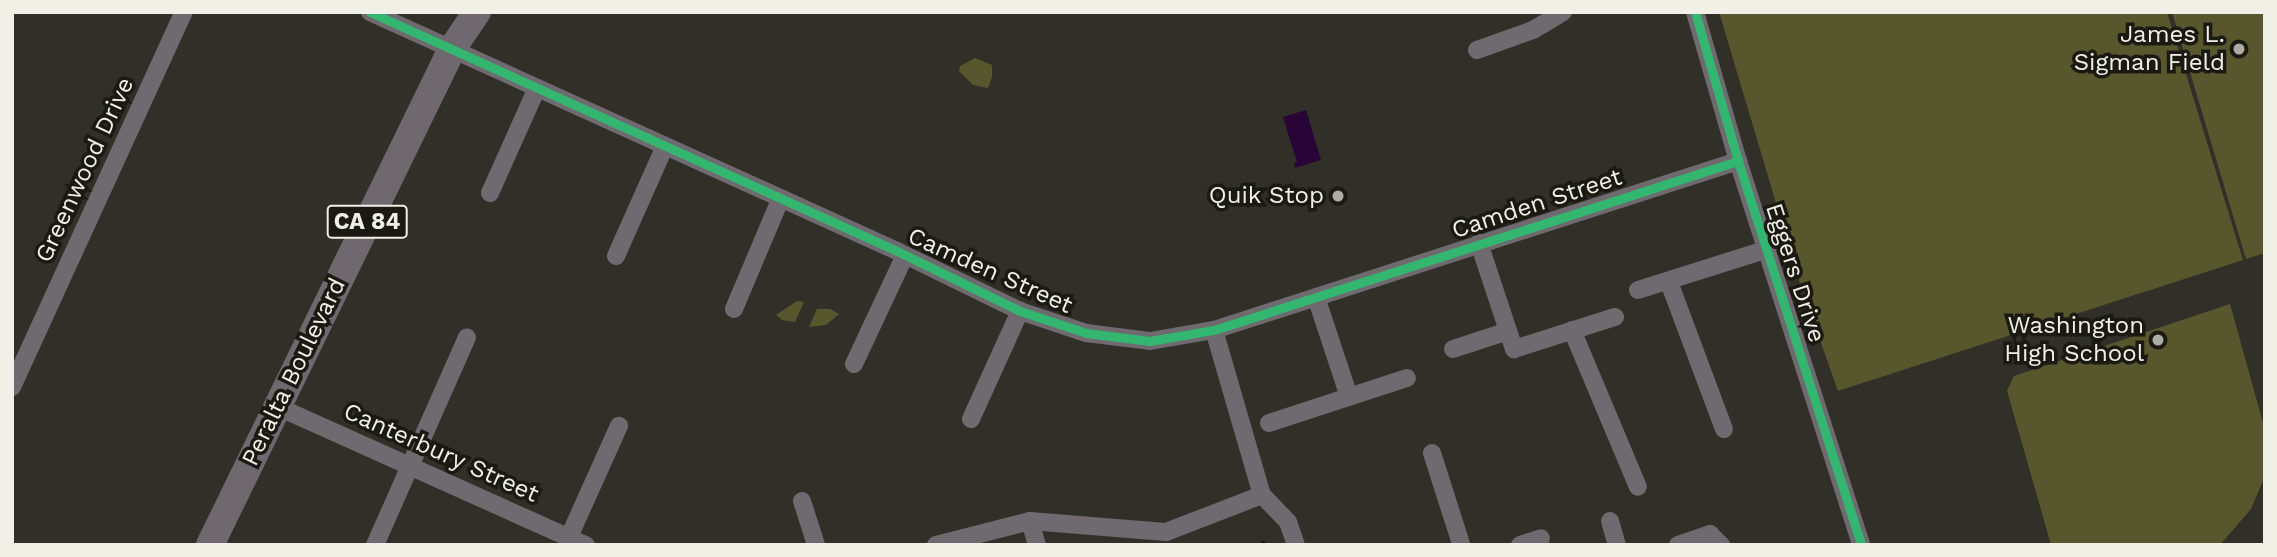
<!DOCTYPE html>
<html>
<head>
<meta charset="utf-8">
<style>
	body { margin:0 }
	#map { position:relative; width:2277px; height:557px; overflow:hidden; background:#303028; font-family:"Work Sans",sans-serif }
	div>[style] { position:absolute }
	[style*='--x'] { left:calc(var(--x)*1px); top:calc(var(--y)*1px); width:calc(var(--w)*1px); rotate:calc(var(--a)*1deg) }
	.green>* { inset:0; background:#58562d }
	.water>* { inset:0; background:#290436 }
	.stream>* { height:4.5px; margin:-2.25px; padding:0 2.25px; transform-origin:2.25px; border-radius:2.25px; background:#290436 }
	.minor>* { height:18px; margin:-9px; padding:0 9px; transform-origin:9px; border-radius:9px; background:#6f6970 }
	.primary>* { height:28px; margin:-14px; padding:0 14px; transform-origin:14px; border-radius:14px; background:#6f696f }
	.cycleway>* { height:9px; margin:-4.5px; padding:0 4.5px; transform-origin:4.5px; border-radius:4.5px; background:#33b770 }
	.dots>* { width:19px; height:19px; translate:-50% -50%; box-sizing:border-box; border:4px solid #1a1a13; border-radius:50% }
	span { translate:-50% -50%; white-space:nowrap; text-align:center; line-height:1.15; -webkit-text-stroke:7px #1a1a13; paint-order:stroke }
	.shield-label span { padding:2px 5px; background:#1a1a13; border:2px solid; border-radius:5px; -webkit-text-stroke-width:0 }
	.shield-label { font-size:23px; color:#f0f0e7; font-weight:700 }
	.poi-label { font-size:24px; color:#f0f0e7 }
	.right { translate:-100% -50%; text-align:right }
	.street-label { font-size:24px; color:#f0f0e7 }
	.frame { position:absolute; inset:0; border:14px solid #f0f0e7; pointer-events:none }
</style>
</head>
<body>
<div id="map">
	<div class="green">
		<i style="clip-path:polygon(1719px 12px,2167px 12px,2243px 260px,1838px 391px,1774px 210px,1776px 203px)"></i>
		<i style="clip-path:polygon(2172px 12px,2265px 12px,2265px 253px,2246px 259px)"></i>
		<i style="clip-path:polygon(975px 58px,992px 65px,992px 77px,988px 88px,973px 85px,959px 71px,960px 66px)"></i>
		<i style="clip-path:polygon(797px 301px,804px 302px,795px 322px,782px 320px,776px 315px)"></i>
		<i style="clip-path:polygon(2230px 304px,2265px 430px,2265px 476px,2251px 509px,2220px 545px,2051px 545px,2007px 391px,2014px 376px)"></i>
		<i style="clip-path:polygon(817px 309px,830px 309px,839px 314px,826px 325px,809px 327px)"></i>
	</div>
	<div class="water">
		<i style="clip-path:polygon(1306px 110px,1321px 160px,1295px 168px,1294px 163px,1297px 162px,1283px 117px)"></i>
	</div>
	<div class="stream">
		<i style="--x:1263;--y:543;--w:2;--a:63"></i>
	</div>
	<div class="minor">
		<i style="--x:370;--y:12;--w:579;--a:24.39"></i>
		<i style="--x:897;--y:251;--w:137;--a:26"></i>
		<i style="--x:1020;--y:311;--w:70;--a:18.4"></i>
		<i style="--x:1086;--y:333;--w:64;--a:7.1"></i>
		<i style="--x:1150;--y:341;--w:65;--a:-9.8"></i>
		<i style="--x:1214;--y:330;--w:551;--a:-17.88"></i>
		<i style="--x:1695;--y:12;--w:155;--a:73.9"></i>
		<i style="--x:1738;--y:161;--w:403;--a:72.2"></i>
		<i style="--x:1477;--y:50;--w:59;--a:-19.7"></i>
		<i style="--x:1533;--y:30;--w:35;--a:-31"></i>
		<i style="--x:490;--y:193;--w:115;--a:-65.9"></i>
		<i style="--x:1479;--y:243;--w:112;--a:71.7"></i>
		<i style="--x:1514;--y:349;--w:106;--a:-17.6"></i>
		<i style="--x:616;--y:256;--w:120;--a:-66"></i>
		<i style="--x:1669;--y:282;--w:157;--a:69.5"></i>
		<i style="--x:1638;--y:290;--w:136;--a:-17.5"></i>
		<i style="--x:1316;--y:297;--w:105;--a:71.7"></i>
		<i style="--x:734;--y:309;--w:118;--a:-67.1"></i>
		<i style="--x:1214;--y:330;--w:172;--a:73.8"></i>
		<i style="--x:1262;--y:495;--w:37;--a:46"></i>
		<i style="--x:1288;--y:522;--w:24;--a:71"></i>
		<i style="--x:1572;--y:330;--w:170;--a:67.2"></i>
		<i style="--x:1453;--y:349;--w:58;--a:-18.1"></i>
		<i style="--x:854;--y:364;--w:120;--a:-64.9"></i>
		<i style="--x:12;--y:387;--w:413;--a:-65.4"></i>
		<i style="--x:276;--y:406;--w:340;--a:24.2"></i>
		<i style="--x:971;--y:419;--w:119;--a:-65.6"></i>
		<i style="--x:1269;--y:423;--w:145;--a:-18.1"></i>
		<i style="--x:1432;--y:453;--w:96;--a:72.3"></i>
		<i style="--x:802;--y:501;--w:46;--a:72.3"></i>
		<i style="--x:1030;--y:521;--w:25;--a:74"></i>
		<i style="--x:1610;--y:521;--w:25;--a:74"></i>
		<i style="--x:569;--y:537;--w:122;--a:-65.8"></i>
		<i style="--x:375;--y:545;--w:227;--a:-66.1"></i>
		<i style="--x:936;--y:545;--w:97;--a:-14.3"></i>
		<i style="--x:1030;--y:521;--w:136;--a:4.6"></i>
		<i style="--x:1166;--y:532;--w:103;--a:-21.1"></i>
		<i style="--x:1520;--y:545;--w:22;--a:-18"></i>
		<i style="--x:1678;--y:545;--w:34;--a:-19"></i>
		<i style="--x:1710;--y:534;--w:16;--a:45"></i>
	</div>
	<div class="primary">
		<i style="--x:210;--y:545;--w:552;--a:-63.99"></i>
		<i style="--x:452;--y:49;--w:45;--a:-56"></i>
	</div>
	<div class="cycleway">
		<i style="--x:370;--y:12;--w:579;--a:24.39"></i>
		<i style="--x:897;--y:251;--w:137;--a:26"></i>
		<i style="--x:1020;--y:311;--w:70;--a:18.4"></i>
		<i style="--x:1086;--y:333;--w:64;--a:7.1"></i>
		<i style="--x:1150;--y:341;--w:65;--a:-9.8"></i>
		<i style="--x:1214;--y:330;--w:551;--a:-17.88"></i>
		<i style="--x:1695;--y:12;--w:155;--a:73.9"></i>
		<i style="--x:1738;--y:161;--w:403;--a:72.2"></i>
	</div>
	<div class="dots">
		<i style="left:2239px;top:49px;background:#adada4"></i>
		<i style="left:1338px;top:196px;background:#adada4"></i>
		<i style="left:2158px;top:340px;background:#adada4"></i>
	</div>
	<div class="shield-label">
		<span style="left:367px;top:222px">CA 84</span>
	</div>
	<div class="poi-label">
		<span class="right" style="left:2225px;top:49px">James L.<br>Sigman Field</span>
		<span class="right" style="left:1324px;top:196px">Quik Stop</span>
		<span class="right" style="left:2144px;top:340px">Washington<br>High School</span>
	</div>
	<div class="street-label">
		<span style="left:85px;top:170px;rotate:-65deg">Greenwood Drive</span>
		<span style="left:1537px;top:204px;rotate:-18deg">Camden Street</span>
		<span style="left:990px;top:271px;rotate:24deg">Camden Street</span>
		<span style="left:1795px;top:273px;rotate:72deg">Eggers Drive</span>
		<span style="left:294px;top:372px;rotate:-64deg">Peralta Boulevard</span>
		<span style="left:441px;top:453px;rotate:24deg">Canterbury Street</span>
	</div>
	<div class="frame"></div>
</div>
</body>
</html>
